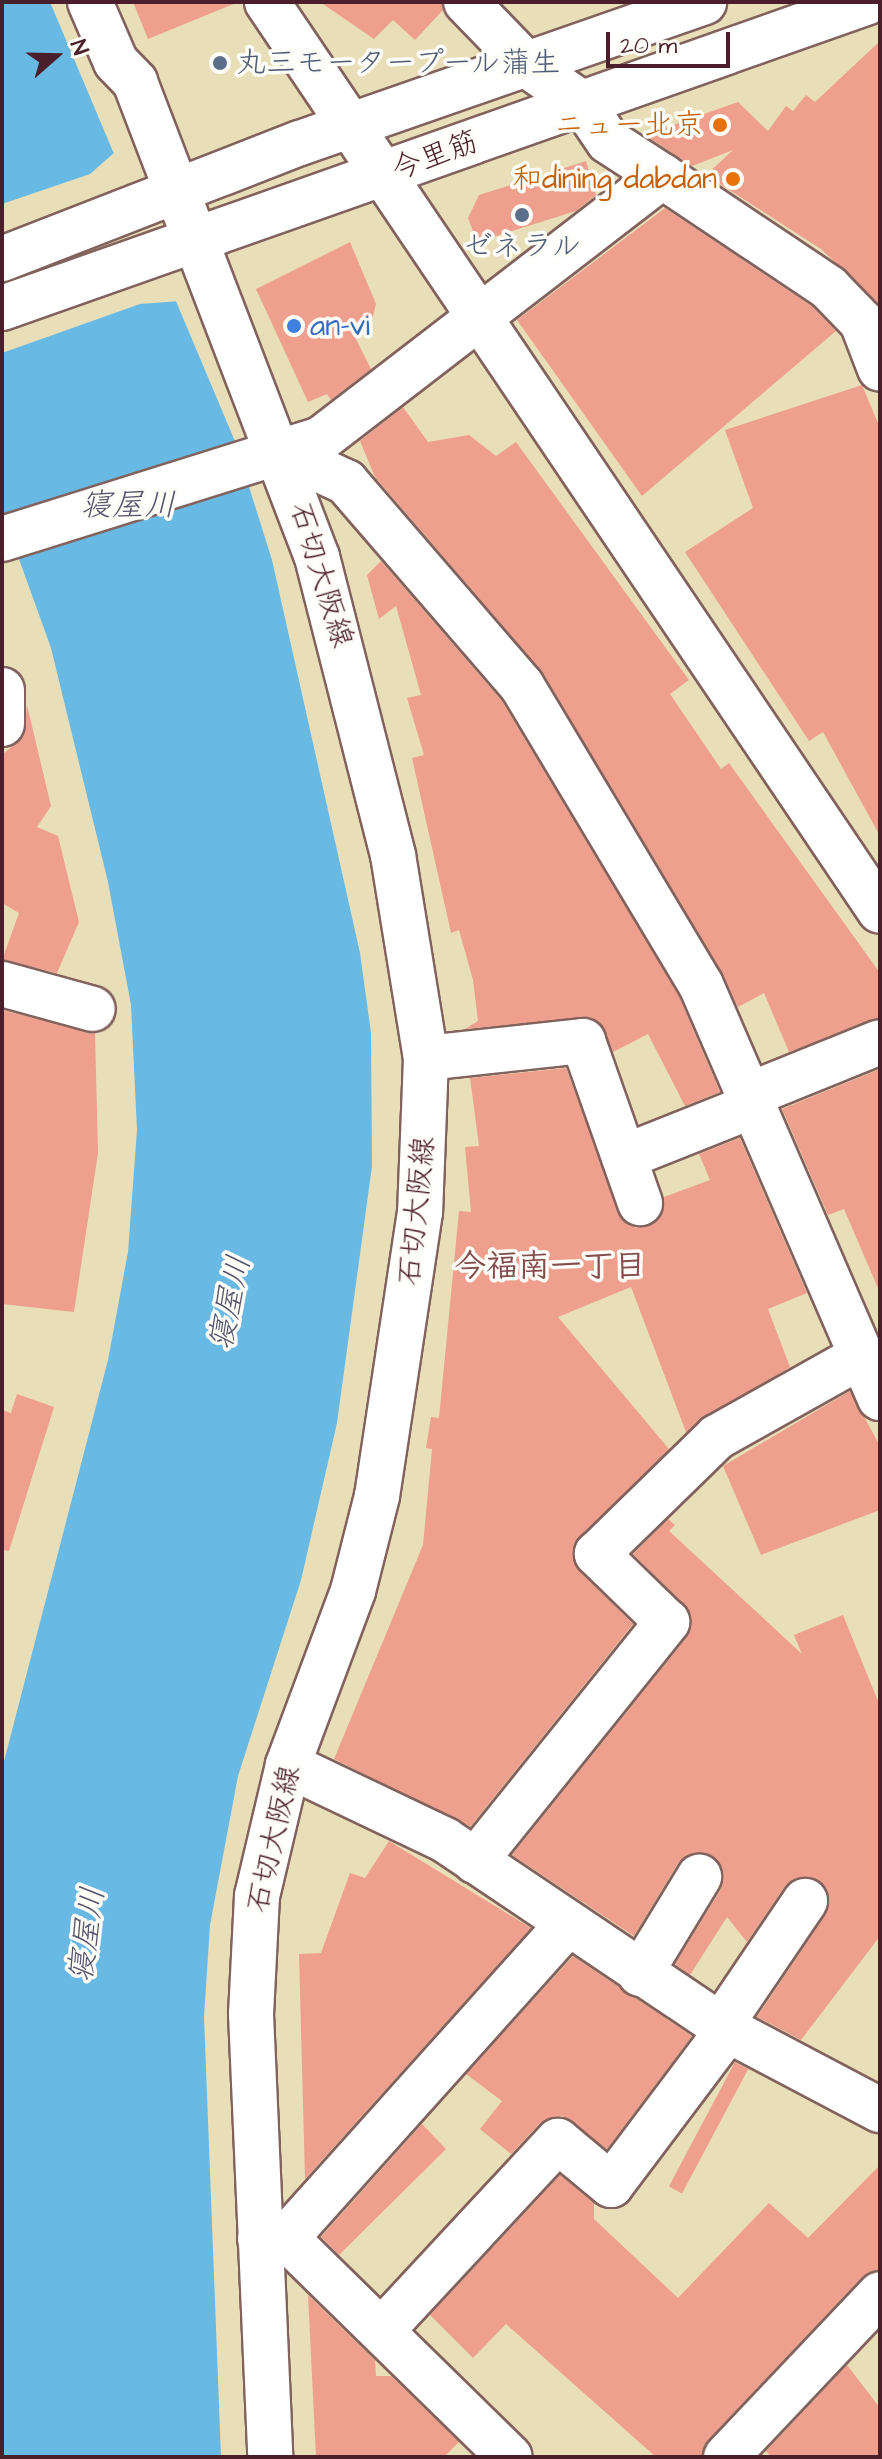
<!DOCTYPE html>
<html>
<head>
<meta charset="utf-8">
<style>
	body { margin:0 }
	#map { position:relative; width:882px; height:2459px; overflow:hidden; background:#e8dfb9; font-family:"Architects Daughter","Klee One",sans-serif }
	div>[style] { position:absolute }
	[style*='--x'] { left:calc(var(--x)*1px); top:calc(var(--y)*1px); width:calc(var(--w)*1px); rotate:calc(var(--a)*1deg) }
	.water>* { inset:0; background:#68b9e3 }
	.pier>* { inset:0; background:#e8dfb9 }
	.building>* { inset:0; background:#ee9f8d; transform-origin:0 0 }
	.roads { filter:drop-shadow(2px 0 #81625d) drop-shadow(-2px 0 #81625d) drop-shadow(0 2px #81625d) drop-shadow(0 -2px #81625d) }
	.minor>* { height:44px; margin:-22px; padding:0 22px; transform-origin:22px; border-radius:22px; background:#fff }
	.major>* { height:44px; margin:-22px; padding:0 22px; transform-origin:22px; border-radius:22px; background:#fff }
	.dots>* { width:22px; height:22px; translate:-50% -50%; box-sizing:border-box; border:4px solid #fdfcf7; border-radius:50% }
	span { translate:-50% -50%; white-space:nowrap; text-align:center; line-height:1.15; -webkit-text-stroke:7px #fdfcf7; paint-order:stroke }
	.service-label { font-size:30px; color:#4e5e75 }
	.left { translate:0 -50%; text-align:left }
	.food-label { font-size:30px; color:#c56008 }
	.right { translate:-100% -50%; text-align:right }
	.street-label { font-size:30px; color:#4a1f2b }
	.shop-label { font-size:30px; color:#366cbe }
	.water-label { font-size:32px; color:#54556b; font-style:italic }
	.neighbourhood-label { font-size:32px; color:#834c4d; font-weight:700 }
	.frame { position:absolute; inset:0; border:4px solid #4a1f2b; pointer-events:none }
	.north { position:absolute; left:16px; top:16px; width:80px; height:80px; -webkit-text-stroke:6px #fdfcf7; paint-order:stroke; rotate:70deg; font-size:22px; font-weight:700; line-height:32px; text-align:center; color:#4a1f2b }
	.north::after { content:''; display:block; margin:auto; width:28px; height:36px; background:#4a1f2b; clip-path:polygon(50% 0,100% 100%,50% 72%,0 100%) }
	.scale { position:absolute; left:606px; top:32px; width:124px; height:36px; box-sizing:border-box; border:4px solid #4a1f2b; border-top:0; padding-left:10px; font-size:24px; line-height:28px; white-space:nowrap; color:#4a1f2b; -webkit-text-stroke:6px #fdfcf7; paint-order:stroke }
</style>
</head>
<body>
<div id="map">
	<div class="water">
		<i style="clip-path:polygon(2px 2px,50px 2px,234px 439px,272px 560px,360px 953px,371px 1033px,372px 1166px,337px 1423px,301px 1580px,238px 1776px,210px 1925px,204px 2017px,221px 2457px,2px 2457px,2px 1769px,108px 1360px,128px 1252px,137px 1130px,131px 1005px,108px 882px,51px 648px,2px 512px)"></i>
	</div>
	<div class="pier">
		<i style="clip-path:polygon(114px 153px,180px 301px,140px 304px,2px 353px,2px 204px,90px 174px)"></i>
	</div>
	<div class="building">
		<i style="clip-path:polygon(133px 2px,236px 2px,236px 3px,148px 39px)"></i>
		<i style="clip-path:polygon(320px 2px,442px 2px,443px 10px,415px 40px,393px 20px,374px 39px)"></i>
		<i style="clip-path:polygon(880px 41px,880px 305px,821px 249px,706px 175px,733px 150px,692px 166px,645px 135px,738px 102px,768px 131px,786px 106px,793px 111px,806px 95px,815px 102px)"></i>
		<i style="clip-path:polygon(586px 161px,596px 195px,576px 211px,477px 242px,468px 218px,479px 195px)"></i>
		<i style="clip-path:polygon(665px 208px,813px 307px,836px 331px,642px 496px,517px 320px)"></i>
		<i style="clip-path:polygon(350px 242px,376px 304px,373px 316px,349px 325px,371px 369px,331px 400px,327px 394px,308px 402px,256px 289px)"></i>
		<i style="clip-path:polygon(862px 385px,880px 428px,880px 836px,823px 732px,809px 741px,685px 552px,753px 508px,725px 430px)"></i>
		<i style="clip-path:polygon(403px 407px,428px 442px,469px 435px,496px 456px,516px 442px,689px 680px,670px 694px,721px 769px,729px 763px,880px 973px,880px 1018px,789px 1052px,764px 993px,738px 1007px,543px 673px,375px 477px,360px 441px)"></i>
		<i style="clip-path:polygon(381px 561px,502px 701px,679px 996px,720px 1092px,685px 1106px,648px 1034px,613px 1052px,591px 1017px,465px 1029px,478px 1021px,473px 980px,459px 930px,451px 933px,412px 758px,424px 755px,407px 698px,421px 695px,396px 606px,379px 619px,367px 575px)"></i>
		<i style="clip-path:polygon(27px 705px,51px 806px,37px 827px,58px 836px,79px 922px,57px 973px,2px 960px,19px 913px,2px 903px,2px 755px,24px 736px)"></i>
		<i style="clip-path:polygon(2px 1010px,95px 1033px,98px 1153px,74px 1312px,2px 1304px)"></i>
		<i style="clip-path:polygon(566px 1068px,623px 1221px,636px 1228px,658px 1220px,664px 1197px,710px 1180px,699px 1154px,740px 1138px,807px 1293px,768px 1309px,790px 1367px,686px 1432px,631px 1287px,558px 1317px,669px 1449px,573px 1548px,580px 1572px,633px 1624px,470px 1827px,334px 1759px,423px 1545px,432px 1449px,426px 1448px,431px 1417px,439px 1418px,459px 1211px,471px 1212px,465px 1147px,479px 1146px,470px 1078px)"></i>
		<i style="clip-path:polygon(880px 1069px,880px 1293px,844px 1209px,828px 1215px,782px 1109px)"></i>
		<i style="clip-path:polygon(850px 1391px,880px 1446px,880px 1510px,761px 1555px,723px 1466px)"></i>
		<i style="clip-path:polygon(17px 1394px,54px 1407px,9px 1551px,2px 1550px,2px 1410px,11px 1413px)"></i>
		<i style="clip-path:polygon(668px 1519px,675px 1525px,669px 1531px,802px 1654px,794px 1635px,843px 1615px,880px 1706px,880px 1936px,801px 2040px,757px 2017px,826px 1914px,828px 1891px,818px 1880px,795px 1878px,785px 1886px,747px 1942px,727px 1917px,690px 1975px,675px 1964px,721px 1889px,721px 1866px,713px 1856px,699px 1852px,678px 1863px,634px 1936px,512px 1855px,687px 1637px,685px 1605px,633px 1554px)"></i>
		<i style="clip-path:polygon(389px 1841px,531px 1928px,305px 2179px,299px 1954px,321px 1953px,350px 1873px,365px 1878px)"></i>
		<i style="clip-path:polygon(573px 1956px,692px 2036px,607px 2149px,562px 2116px,540px 2123px,511px 2154px,480px 2129px,502px 2101px,466px 2074px)"></i>
		<i style="left:735px;top:2062px;width:15px;height:141px;rotate:28deg"></i>
		<i style="clip-path:polygon(422px 2124px,446px 2149px,339px 2255px,321px 2237px)"></i>
		<i style="clip-path:polygon(880px 2165px,880px 2270px,862px 2277px,708px 2440px,702px 2457px,656px 2457px,506px 2324px,473px 2358px,430px 2315px,560px 2175px,594px 2203px,594px 2219px,678px 2298px,769px 2203px,808px 2238px)"></i>
		<i style="clip-path:polygon(308px 2295px,375px 2360px,376px 2376px,391px 2376px,459px 2442px,444px 2457px,316px 2457px)"></i>
		<i style="clip-path:polygon(847px 2365px,880px 2408px,880px 2457px,771px 2457px,766px 2451px)"></i>
	</div>
	<div class="roads">
		<div class="minor">
			<i style="--x:267;--y:2;--w:1096;--a:56.01"></i>
			<i style="--x:662;--y:176;--w:201;--a:33.8"></i>
			<i style="--x:829;--y:288;--w:47;--a:45.9"></i>
			<i style="--x:862;--y:322;--w:50;--a:69"></i>
			<i style="--x:281;--y:452;--w:72;--a:24.8"></i>
			<i style="--x:346;--y:482;--w:269;--a:49.2"></i>
			<i style="--x:522;--y:686;--w:348;--a:59.1"></i>
			<i style="--x:701;--y:985;--w:450;--a:66.6"></i>
			<i style="--x:2;--y:539;--w:334;--a:-17.4"></i>
			<i style="--x:321;--y:439;--w:431;--a:-37.6"></i>
			<i style="--x:662;--y:176;--w:64;--a:-147.1"></i>
			<i style="--x:608;--y:141;--w:45;--a:-124"></i>
			<i style="--x:583;--y:104;--w:67;--a:-145.4"></i>
			<i style="--x:528;--y:66;--w:89;--a:-134.1"></i>
			<i style="--x:2;--y:690;--w:34;--a:90"></i>
			<i style="--x:2;--y:984;--w:94;--a:15.4"></i>
			<i style="--x:426;--y:1058;--w:158;--a:-6.2"></i>
			<i style="--x:583;--y:1041;--w:172;--a:70.6"></i>
			<i style="--x:749;--y:1095;--w:141;--a:-22"></i>
			<i style="--x:624;--y:1157;--w:138;--a:-21.7"></i>
			<i style="--x:288;--y:1765;--w:174;--a:25.5"></i>
			<i style="--x:445;--y:1840;--w:341;--a:33.9"></i>
			<i style="--x:728;--y:2030;--w:172;--a:27.8"></i>
			<i style="--x:475;--y:1861;--w:307;--a:-51.2"></i>
			<i style="--x:667;--y:1622;--w:98;--a:-135.8"></i>
			<i style="--x:597;--y:1554;--w:168;--a:-44.3"></i>
			<i style="--x:717;--y:1437;--w:162;--a:-29.3"></i>
			<i style="--x:640;--y:1974;--w:114;--a:-58.7"></i>
			<i style="--x:721;--y:2025;--w:150;--a:-55.9"></i>
			<i style="--x:286;--y:2238;--w:419;--a:-48.1"></i>
			<i style="--x:260;--y:2239;--w:26;--a:-2"></i>
			<i style="--x:286;--y:2238;--w:313;--a:44.4"></i>
			<i style="--x:383;--y:2329;--w:257;--a:-47.1"></i>
			<i style="--x:558;--y:2141;--w:69;--a:39.7"></i>
			<i style="--x:611;--y:2185;--w:194;--a:-53"></i>
			<i style="--x:726;--y:2457;--w:224;--a:-46.6"></i>
		</div>
		<div class="major">
			<i style="--x:90;--y:2;--w:65;--a:66.6"></i>
			<i style="--x:116;--y:62;--w:28;--a:46"></i>
			<i style="--x:135;--y:82;--w:509;--a:69.04"></i>
			<i style="--x:317;--y:557;--w:308;--a:75.7"></i>
			<i style="--x:393;--y:855;--w:206;--a:80.8"></i>
			<i style="--x:426;--y:1058;--w:154;--a:92.2"></i>
			<i style="--x:420;--y:1212;--w:287;--a:98.6"></i>
			<i style="--x:377;--y:1496;--w:98;--a:104.2"></i>
			<i style="--x:353;--y:1591;--w:186;--a:110.5"></i>
			<i style="--x:288;--y:1765;--w:135;--a:103.3"></i>
			<i style="--x:257;--y:1896;--w:118;--a:92.9"></i>
			<i style="--x:251;--y:2014;--w:443;--a:87.5"></i>
			<i style="--x:2;--y:259;--w:320;--a:-21.3"></i>
			<i style="--x:300;--y:143;--w:428;--a:-19.2"></i>
			<i style="--x:2;--y:308;--w:918;--a:-19.46"></i>
		</div>
	</div>
	<div class="dots">
		<i style="left:220px;top:63px;background:#5c6f8a"></i>
		<i style="left:720px;top:125px;background:#e8710a"></i>
		<i style="left:733px;top:179px;background:#e8710a"></i>
		<i style="left:522px;top:215px;background:#5c6f8a"></i>
		<i style="left:294px;top:326px;background:#3f7fe0"></i>
	</div>
	<div class="service-label">
		<span class="left" style="left:236px;top:63px">丸三モータープール蒲生</span>
		<span style="left:522px;top:246px">ゼネラル</span>
	</div>
	<div class="food-label">
		<span class="right" style="left:704px;top:125px">ニュー北京</span>
		<span class="right" style="left:717px;top:179px">和dining dabdan</span>
	</div>
	<div class="street-label">
		<span style="left:435px;top:156px;rotate:-20deg">今里筋</span>
		<span style="left:321px;top:575px;rotate:73deg">石切大阪線</span>
		<span style="left:417px;top:1211px;rotate:-84deg">石切大阪線</span>
		<span style="left:274px;top:1839px;rotate:-77deg">石切大阪線</span>
	</div>
	<div class="shop-label">
		<span class="left" style="left:310px;top:326px">an-vi</span>
	</div>
	<div class="water-label">
		<span style="left:128px;top:506px">寝屋川</span>
		<span style="left:231px;top:1303px;rotate:-78deg">寝屋川</span>
		<span style="left:88px;top:1935px;rotate:-82deg">寝屋川</span>
	</div>
	<div class="neighbourhood-label">
		<span style="left:550px;top:1267px">今福南一丁目</span>
	</div>
	<div class="frame"></div>
	<div class="north">N</div>
	<div class="scale">20 m</div>
</div>
</body>
</html>
